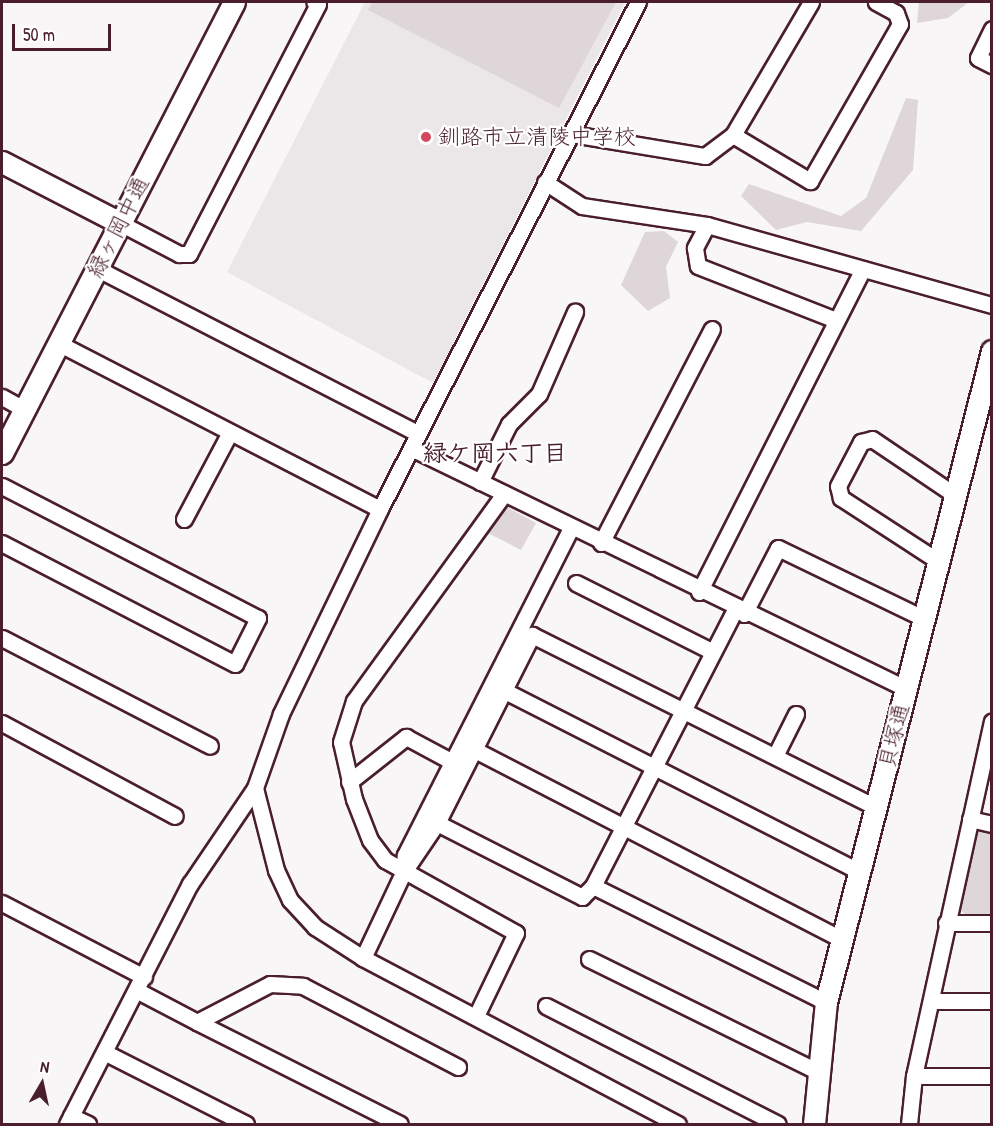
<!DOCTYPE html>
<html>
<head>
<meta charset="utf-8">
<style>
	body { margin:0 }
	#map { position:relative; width:993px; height:1126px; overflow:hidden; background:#f8f6f7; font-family:"Patrick Hand","Klee One",sans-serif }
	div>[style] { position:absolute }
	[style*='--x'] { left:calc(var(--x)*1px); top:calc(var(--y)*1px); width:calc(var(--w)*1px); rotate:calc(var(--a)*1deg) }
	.built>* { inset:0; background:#ebe6e8 }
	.green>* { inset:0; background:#ded6d9 }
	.roads { filter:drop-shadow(2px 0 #4a1f2b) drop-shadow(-2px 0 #4a1f2b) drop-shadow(0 2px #4a1f2b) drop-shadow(0 -2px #4a1f2b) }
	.street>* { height:15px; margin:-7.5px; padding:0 7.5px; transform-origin:7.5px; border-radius:7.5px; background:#fff }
	.secondary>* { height:21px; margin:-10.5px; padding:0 10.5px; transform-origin:10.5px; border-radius:10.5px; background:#fff }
	.dots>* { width:16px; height:16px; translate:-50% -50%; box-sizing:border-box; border:3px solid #fff; border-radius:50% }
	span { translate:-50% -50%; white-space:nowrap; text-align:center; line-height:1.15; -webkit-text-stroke:4.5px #fff; paint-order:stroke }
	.poi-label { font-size:22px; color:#4a1f2b }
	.left { translate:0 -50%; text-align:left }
	.street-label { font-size:22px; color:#4a1f2b }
	.neighbourhood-label { font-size:24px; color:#4a1f2b; font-weight:700 }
	.frame { position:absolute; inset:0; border:3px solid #4a1f2b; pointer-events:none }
	.north { position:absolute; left:12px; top:1054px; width:60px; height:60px; -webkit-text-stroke:4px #fff; paint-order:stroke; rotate:9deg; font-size:16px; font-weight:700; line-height:24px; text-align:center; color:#4a1f2b }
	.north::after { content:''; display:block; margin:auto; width:21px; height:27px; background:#4a1f2b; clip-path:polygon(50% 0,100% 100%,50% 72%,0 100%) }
	.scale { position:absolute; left:12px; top:24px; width:99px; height:27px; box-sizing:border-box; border:3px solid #4a1f2b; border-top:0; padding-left:8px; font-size:18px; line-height:21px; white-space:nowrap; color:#4a1f2b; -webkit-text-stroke:4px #fff; paint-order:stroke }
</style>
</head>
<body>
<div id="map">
	<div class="built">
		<i style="clip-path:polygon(365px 2px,625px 2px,433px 383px,227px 272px)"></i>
	</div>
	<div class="green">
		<i style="clip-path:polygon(372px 2px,616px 2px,559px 108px,368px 10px)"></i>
		<i style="clip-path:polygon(919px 2px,969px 2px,948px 18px,917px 23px)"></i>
		<i style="clip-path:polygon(906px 98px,918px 100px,913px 170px,861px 231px,807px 222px,776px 230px,741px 196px,749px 184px,841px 216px,866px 198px)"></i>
		<i style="clip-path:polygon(664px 231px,678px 242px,666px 267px,670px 298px,648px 311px,621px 285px,645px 232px)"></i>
		<i style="clip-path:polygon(505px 506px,536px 523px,521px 550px,486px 532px)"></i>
		<i style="clip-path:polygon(982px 830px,991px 832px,991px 915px,966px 915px,961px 911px,974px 834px)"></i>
	</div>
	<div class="roads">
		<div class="street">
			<i style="--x:638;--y:2;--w:569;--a:116.97"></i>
			<i style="--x:380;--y:509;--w:228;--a:115.8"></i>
			<i style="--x:281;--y:714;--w:78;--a:109.4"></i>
			<i style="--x:255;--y:788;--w:85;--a:75.6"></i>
			<i style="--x:276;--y:870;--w:33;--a:65"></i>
			<i style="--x:290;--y:900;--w:37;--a:47"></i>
			<i style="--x:315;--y:927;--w:57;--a:32.9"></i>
			<i style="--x:363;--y:958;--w:356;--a:27.8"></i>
			<i style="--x:992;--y:29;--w:32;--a:116"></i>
			<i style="--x:978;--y:58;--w:16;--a:27"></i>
			<i style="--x:572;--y:134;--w:135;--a:9.4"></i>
			<i style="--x:705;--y:156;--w:35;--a:-37"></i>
			<i style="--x:733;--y:135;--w:90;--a:30.9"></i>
			<i style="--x:810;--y:181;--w:181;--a:-60.2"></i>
			<i style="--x:900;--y:24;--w:12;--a:-110"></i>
			<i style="--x:896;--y:13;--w:23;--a:-151"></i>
			<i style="--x:733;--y:135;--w:154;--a:-59.6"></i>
			<i style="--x:545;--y:182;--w:44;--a:33"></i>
			<i style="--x:582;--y:206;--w:126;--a:8.6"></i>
			<i style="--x:707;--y:225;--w:296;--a:15.7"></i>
			<i style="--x:120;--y:223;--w:67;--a:27.7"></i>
			<i style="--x:179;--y:254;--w:10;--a:0"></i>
			<i style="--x:189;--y:254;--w:281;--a:-62.7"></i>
			<i style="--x:318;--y:4;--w:4;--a:-153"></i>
			<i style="--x:707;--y:225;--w:26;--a:118"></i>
			<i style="--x:695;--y:248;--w:18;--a:81"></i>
			<i style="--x:698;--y:266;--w:148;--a:21.4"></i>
			<i style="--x:96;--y:268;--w:361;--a:27.2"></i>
			<i style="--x:58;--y:343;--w:362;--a:27.3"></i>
			<i style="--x:2;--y:397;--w:25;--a:29"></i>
			<i style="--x:411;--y:448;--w:549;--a:25.91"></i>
			<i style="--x:480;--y:482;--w:65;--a:-63.4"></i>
			<i style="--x:509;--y:424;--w:42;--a:-45"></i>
			<i style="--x:539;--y:394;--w:90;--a:-66.3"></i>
			<i style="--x:2;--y:486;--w:288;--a:27.3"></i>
			<i style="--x:258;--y:618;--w:51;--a:116.6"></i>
			<i style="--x:235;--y:664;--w:263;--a:-152.6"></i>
			<i style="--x:184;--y:519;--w:98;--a:-62.1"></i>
			<i style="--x:601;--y:543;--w:241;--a:-62.6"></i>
			<i style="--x:938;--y:561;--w:116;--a:-147"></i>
			<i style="--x:841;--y:498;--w:12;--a:-104"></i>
			<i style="--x:838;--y:486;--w:50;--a:-62.4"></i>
			<i style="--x:861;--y:442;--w:11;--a:-15"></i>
			<i style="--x:872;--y:439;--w:100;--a:34"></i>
			<i style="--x:576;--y:583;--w:153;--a:26.7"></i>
			<i style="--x:699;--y:592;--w:362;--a:-63.1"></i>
			<i style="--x:744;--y:614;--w:74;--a:-62.7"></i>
			<i style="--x:778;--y:548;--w:161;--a:25.8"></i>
			<i style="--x:2;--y:638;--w:234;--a:27.4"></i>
			<i style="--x:503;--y:690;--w:399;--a:27"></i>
			<i style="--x:2;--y:723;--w:196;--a:28.3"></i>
			<i style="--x:475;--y:750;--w:412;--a:27.3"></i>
			<i style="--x:775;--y:756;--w:47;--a:-63.4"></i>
			<i style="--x:349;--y:782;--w:73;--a:-38.3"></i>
			<i style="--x:406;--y:737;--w:51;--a:28.1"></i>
			<i style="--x:970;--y:819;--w:23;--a:13"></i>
			<i style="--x:437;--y:823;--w:163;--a:27"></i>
			<i style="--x:582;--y:897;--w:16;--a:-45"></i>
			<i style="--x:593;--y:886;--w:260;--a:26.5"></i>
			<i style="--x:403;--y:873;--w:60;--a:-55.8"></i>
			<i style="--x:437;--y:823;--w:211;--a:-63.2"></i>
			<i style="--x:532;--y:635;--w:385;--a:26.6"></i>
			<i style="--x:593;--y:886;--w:310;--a:-62.8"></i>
			<i style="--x:2;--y:903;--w:160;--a:27.5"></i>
			<i style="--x:946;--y:923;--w:46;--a:0"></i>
			<i style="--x:363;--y:958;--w:94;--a:-64.8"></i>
			<i style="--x:403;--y:873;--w:18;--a:-84"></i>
			<i style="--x:405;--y:855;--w:367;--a:-63.1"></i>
			<i style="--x:589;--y:959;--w:252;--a:26.2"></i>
			<i style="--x:138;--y:991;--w:67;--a:27.7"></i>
			<i style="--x:197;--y:1022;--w:82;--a:-27.5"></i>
			<i style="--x:270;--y:984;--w:33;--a:3"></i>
			<i style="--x:303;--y:986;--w:175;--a:27.6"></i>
			<i style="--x:932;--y:1001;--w:60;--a:0"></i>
			<i style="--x:546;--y:1006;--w:260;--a:27"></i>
			<i style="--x:476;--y:1016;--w:92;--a:-64.3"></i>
			<i style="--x:516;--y:933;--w:150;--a:-150.9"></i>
			<i style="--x:385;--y:860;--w:25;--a:-127"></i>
			<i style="--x:370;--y:840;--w:44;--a:-111.3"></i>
			<i style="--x:354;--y:799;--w:58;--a:-102.8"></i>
			<i style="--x:341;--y:742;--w:43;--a:-72.4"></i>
			<i style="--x:354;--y:701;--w:256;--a:-54.1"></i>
			<i style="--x:197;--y:1022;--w:227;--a:26.7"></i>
			<i style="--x:106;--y:1053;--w:157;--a:26.9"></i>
			<i style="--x:914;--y:1076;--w:78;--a:0"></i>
			<i style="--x:71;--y:1116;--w:19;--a:25"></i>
			<i style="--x:67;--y:1124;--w:270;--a:-62.9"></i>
			<i style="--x:190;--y:884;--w:116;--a:-55.9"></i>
			<i style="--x:909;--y:1124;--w:48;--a:-84.1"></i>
			<i style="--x:914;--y:1076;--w:363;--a:-77.6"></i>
		</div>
		<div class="secondary">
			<i style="--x:2;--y:162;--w:133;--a:27.3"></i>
			<i style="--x:2;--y:453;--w:507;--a:-62.78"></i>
			<i style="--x:814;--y:1124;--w:123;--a:-84.4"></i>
			<i style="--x:826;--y:1002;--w:672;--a:-75.69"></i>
		</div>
	</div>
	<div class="dots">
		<i style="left:426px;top:137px;background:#d1495b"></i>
	</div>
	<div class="poi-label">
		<span class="left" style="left:438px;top:137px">釧路市立清陵中学校</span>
	</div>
	<div class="street-label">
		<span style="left:118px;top:227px;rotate:-63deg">緑ヶ岡中通</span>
		<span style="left:894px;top:736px;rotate:-76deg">貝塚通</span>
	</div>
	<div class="neighbourhood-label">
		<span style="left:495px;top:453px">緑ケ岡六丁目</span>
	</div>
	<div class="frame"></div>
	<div class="north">N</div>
	<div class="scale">50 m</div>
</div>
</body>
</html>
